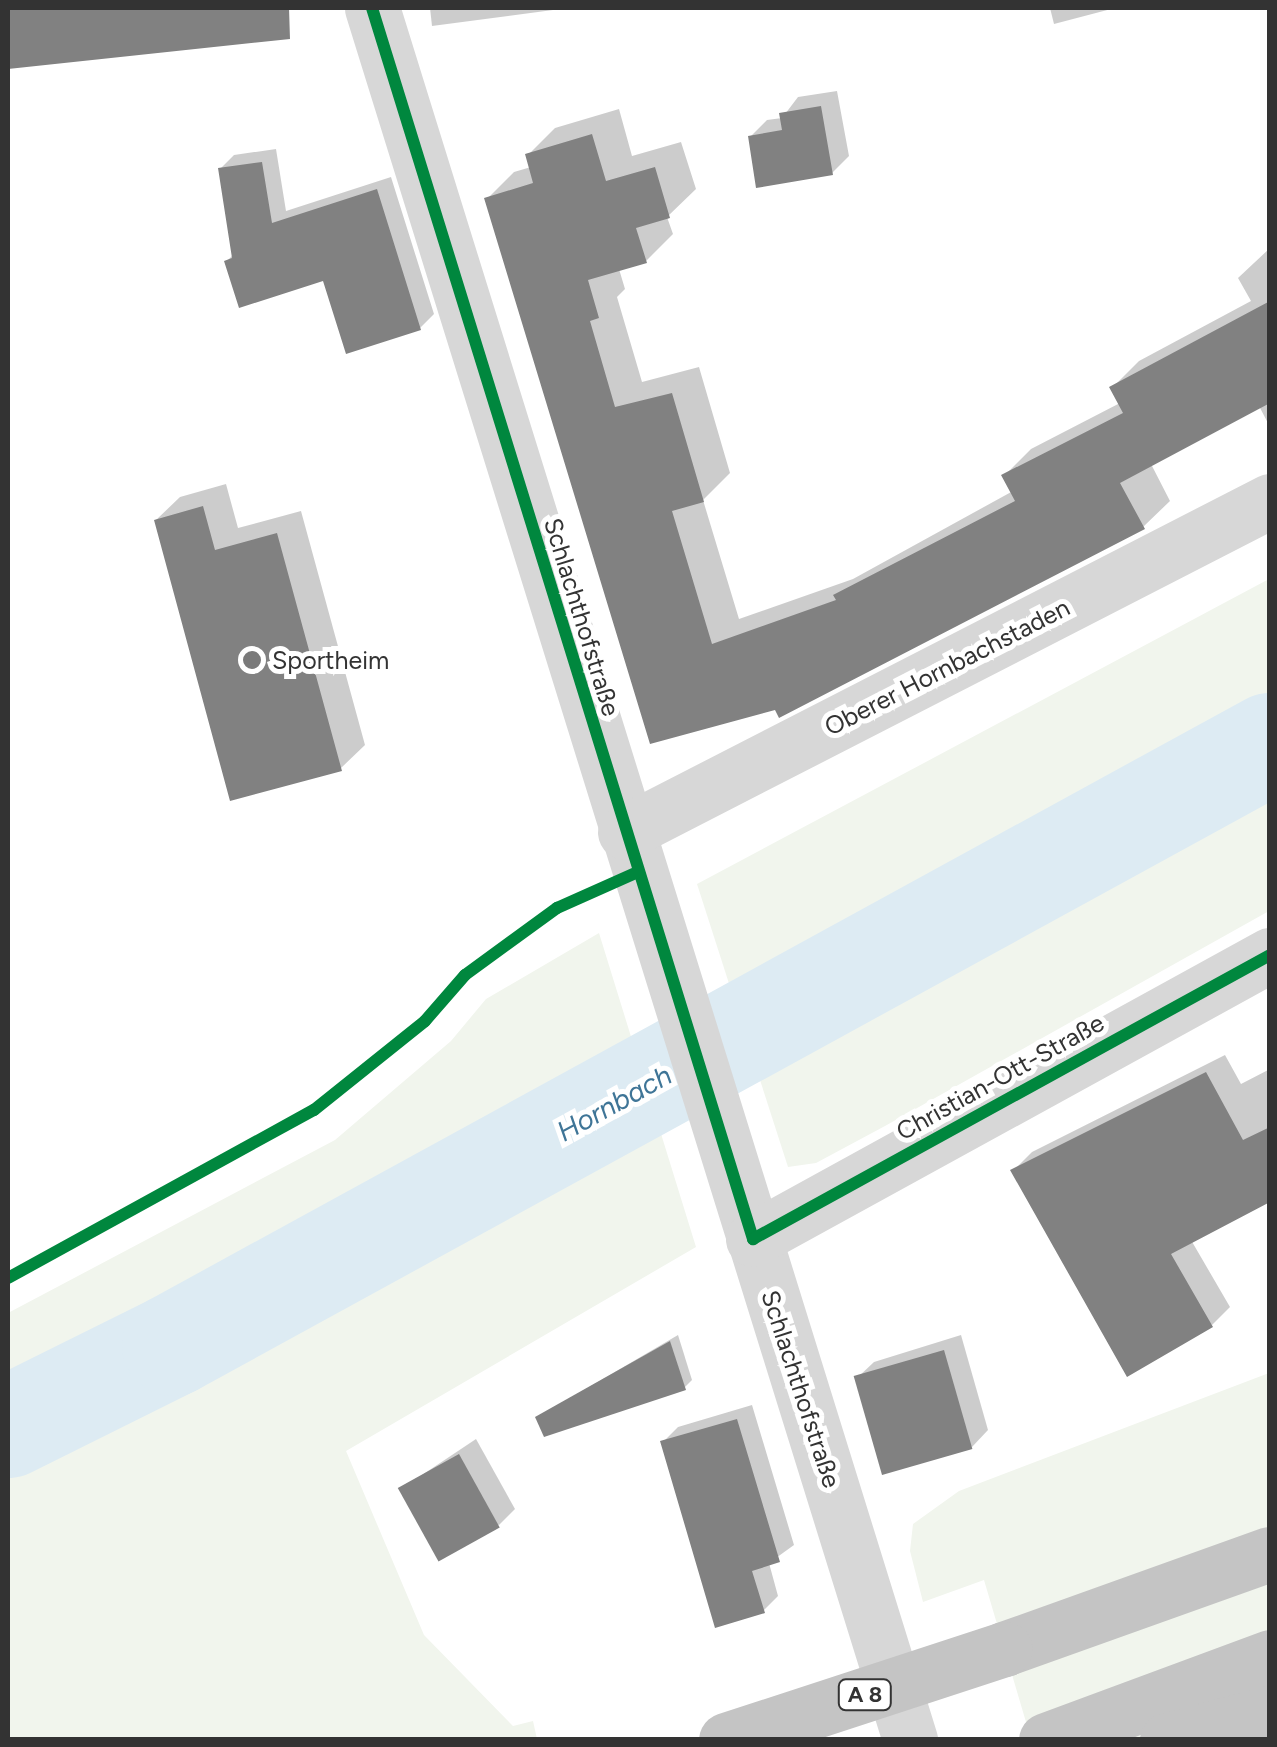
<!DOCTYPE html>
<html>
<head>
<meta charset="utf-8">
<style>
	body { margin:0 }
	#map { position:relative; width:1277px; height:1747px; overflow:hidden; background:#fff; font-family:Figtree,sans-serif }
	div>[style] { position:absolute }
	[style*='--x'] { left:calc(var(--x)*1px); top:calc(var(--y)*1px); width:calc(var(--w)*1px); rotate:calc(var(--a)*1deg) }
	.green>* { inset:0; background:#f1f5ed }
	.shadow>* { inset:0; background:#0003 }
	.river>* { height:102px; margin:-51px; padding:0 51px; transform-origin:51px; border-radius:51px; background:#ddebf3 }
	.building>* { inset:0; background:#818181; transform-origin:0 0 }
	.street>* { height:55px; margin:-27.5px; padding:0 27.5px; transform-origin:27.5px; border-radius:27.5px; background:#d7d7d7 }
	.highway>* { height:55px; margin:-27.5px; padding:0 27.5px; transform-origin:27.5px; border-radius:27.5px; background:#c4c4c4 }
	.highway-bridge>* { height:55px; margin:-27.5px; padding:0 27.5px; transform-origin:27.5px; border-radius:27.5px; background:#c4c4c4 }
	.cycleway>* { height:12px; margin:-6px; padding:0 6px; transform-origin:6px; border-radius:6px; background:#00873e }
	.dots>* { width:28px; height:28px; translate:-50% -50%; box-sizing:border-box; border:5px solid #fff; border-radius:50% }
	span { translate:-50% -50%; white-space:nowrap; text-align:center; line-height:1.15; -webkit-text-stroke:10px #fff; paint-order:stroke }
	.shield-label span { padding:2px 8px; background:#fff; border:2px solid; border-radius:8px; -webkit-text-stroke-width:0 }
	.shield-label { font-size:22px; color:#333; font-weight:700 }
	.street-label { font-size:25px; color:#333 }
	.poi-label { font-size:25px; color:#333 }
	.left { translate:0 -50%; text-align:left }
	.water-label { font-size:28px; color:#3f7597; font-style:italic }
	.frame { position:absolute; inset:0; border:10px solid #333; pointer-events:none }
</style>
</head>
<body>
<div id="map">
	<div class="green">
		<i style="clip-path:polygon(1269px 579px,1269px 911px,885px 1126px,816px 1163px,788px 1167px,697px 884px)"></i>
		<i style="clip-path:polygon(599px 933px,696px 1247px,346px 1451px,424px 1635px,513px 1726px,533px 1721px,537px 1739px,8px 1739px,8px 1313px,335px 1140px,451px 1041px,486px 999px)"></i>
		<i style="clip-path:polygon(1269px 1373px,1269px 1739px,1031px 1739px,984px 1580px,923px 1602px,910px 1551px,913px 1524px,959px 1491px)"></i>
	</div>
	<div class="shadow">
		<i style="clip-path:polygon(8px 8px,270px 8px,235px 42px,8px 67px)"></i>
		<i style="clip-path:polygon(430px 8px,568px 8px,432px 26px)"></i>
		<i style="clip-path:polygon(1050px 8px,1115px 8px,1054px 24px)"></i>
		<i style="clip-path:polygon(837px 91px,849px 156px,832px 173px,750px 137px,767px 120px,782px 118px,798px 97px)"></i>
		<i style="clip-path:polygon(619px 109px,632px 156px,681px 142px,696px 189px,667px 217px,673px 234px,646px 261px,619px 269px,625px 289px,617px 297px,642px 382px,699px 367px,730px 473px,703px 500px,739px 619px,853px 579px,1013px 491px,1005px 475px,1031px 449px,1120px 403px,1112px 388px,1139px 361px,1251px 301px,1238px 278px,1270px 248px,1270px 427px,1259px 406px,1151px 464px,1170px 501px,1143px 527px,776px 708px,652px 741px,487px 199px,514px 172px,531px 167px,528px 155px,555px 128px)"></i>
		<i style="clip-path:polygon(276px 149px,286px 211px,391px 177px,434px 314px,420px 328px,325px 278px,226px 262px,234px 254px,220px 169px,234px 155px)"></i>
		<i style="clip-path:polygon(226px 484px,238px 528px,301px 511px,365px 745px,341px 768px,156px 520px,180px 497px)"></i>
		<i style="clip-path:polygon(1225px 1055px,1241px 1084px,1270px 1069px,1270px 1199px,1191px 1240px,1230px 1307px,1212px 1325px,1013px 1171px,1032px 1152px)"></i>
		<i style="clip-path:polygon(678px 1335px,692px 1380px,684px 1388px,538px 1417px)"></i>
		<i style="clip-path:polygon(961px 1335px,988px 1430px,972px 1447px,857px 1378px,874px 1362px)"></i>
		<i style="clip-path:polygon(752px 1405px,794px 1545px,769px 1563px,778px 1596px,763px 1611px,663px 1442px,678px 1427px)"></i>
		<i style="clip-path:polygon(476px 1439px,515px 1509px,499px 1525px,401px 1489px)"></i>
	</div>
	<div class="river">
		<i style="--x:8;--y:1427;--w:184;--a:-26.4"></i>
		<i style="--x:173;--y:1345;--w:1251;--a:-28.72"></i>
	</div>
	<div class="building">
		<i style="clip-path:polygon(8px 8px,289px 8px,290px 39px,8px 69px)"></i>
		<i style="clip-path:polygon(821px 106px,833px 175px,756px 188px,748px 136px,782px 130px,779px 113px)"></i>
		<i style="clip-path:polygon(592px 134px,606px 181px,655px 167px,670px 218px,636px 228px,647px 263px,588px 280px,599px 318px,590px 321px,615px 407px,672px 393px,704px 502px,672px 511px,712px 644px,836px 600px,833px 595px,1015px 501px,1001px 475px,1123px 413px,1109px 387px,1270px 301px,1270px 403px,1120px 483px,1145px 529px,779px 718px,775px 710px,650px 744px,484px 198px,533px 183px,525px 154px)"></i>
		<i style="clip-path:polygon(262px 162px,272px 223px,377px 189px,421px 330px,346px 354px,323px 281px,239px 308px,224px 261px,232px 258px,218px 168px)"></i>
		<i style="clip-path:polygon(203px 506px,215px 550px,277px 533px,342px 771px,230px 801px,154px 520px)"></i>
		<i style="clip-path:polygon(1206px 1072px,1243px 1140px,1270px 1127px,1270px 1202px,1171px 1254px,1213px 1327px,1127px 1377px,1010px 1170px)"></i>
		<i style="clip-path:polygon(670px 1341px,686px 1390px,544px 1437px,535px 1417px)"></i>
		<i style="left:944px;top:1350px;width:103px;height:94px;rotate:74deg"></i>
		<i style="clip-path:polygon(737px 1419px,780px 1562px,752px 1571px,765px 1613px,715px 1628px,660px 1441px)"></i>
		<i style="left:459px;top:1454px;width:84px;height:70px;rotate:61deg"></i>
	</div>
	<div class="street">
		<i style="--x:372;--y:8;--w:1814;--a:72.74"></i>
		<i style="--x:625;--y:832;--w:725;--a:-27.17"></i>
		<i style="--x:753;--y:1239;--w:590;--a:-28.78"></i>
	</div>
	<div class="highway">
		<i style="--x:1004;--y:1649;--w:282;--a:-19.7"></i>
		<i style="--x:1046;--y:1740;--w:239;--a:-20.3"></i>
		<i style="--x:1167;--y:1740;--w:106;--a:-14.7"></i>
	</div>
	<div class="highway-bridge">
		<i style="--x:726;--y:1740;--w:293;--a:-18.1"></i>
	</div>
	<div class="cycleway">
		<i style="--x:372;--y:8;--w:1289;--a:72.8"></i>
		<i style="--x:753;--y:1239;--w:590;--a:-28.78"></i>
		<i style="--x:8;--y:1278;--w:349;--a:-28.8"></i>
		<i style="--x:314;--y:1110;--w:142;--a:-38.7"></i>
		<i style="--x:425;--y:1021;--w:61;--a:-49"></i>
		<i style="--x:465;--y:975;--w:114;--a:-36.1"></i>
		<i style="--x:557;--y:908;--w:89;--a:-24"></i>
	</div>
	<div class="dots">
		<i style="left:252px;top:660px;background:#7a7a7a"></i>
	</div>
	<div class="shield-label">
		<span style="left:865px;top:1695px">A 8</span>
	</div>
	<div class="street-label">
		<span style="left:582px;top:617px;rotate:73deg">Schlachthofstraße</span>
		<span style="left:947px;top:667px;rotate:-27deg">Oberer Hornbachstaden</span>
		<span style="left:1000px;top:1077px;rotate:-29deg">Christian-Ott-Straße</span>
		<span style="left:801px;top:1389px;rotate:72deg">Schlachthofstraße</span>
	</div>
	<div class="poi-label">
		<span class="left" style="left:272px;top:660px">Sportheim</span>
	</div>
	<div class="water-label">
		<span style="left:614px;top:1103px;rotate:-29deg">Hornbach</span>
	</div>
	<div class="frame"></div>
</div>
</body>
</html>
